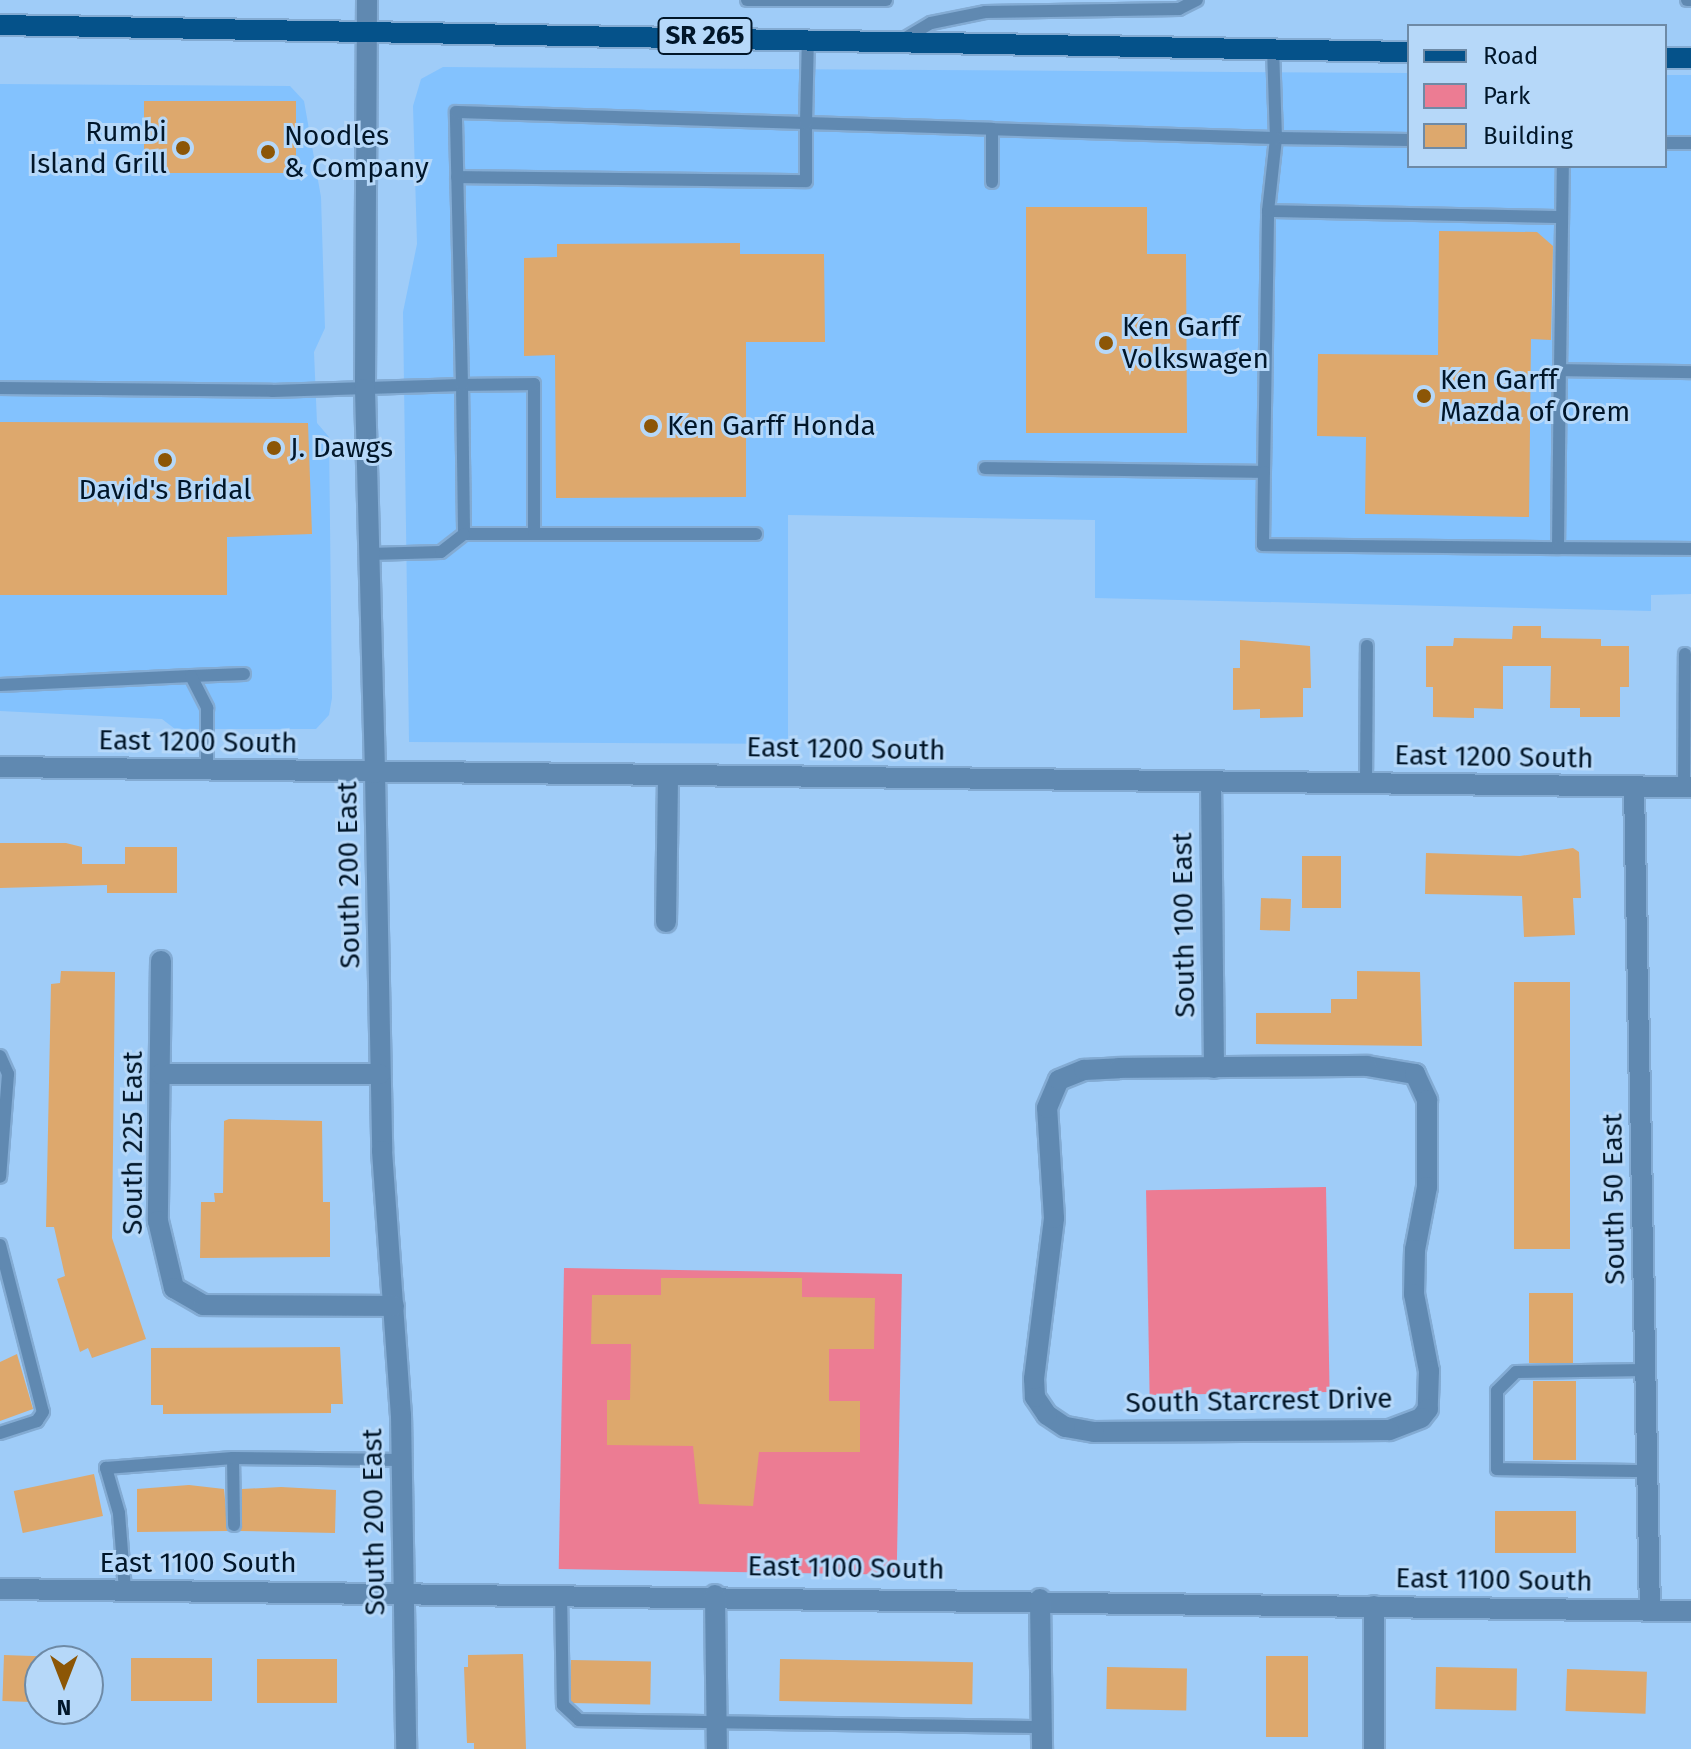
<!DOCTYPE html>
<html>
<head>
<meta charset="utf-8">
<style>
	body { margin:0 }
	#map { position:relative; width:1691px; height:1749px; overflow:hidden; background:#9fccf8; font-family:"Fira Sans",sans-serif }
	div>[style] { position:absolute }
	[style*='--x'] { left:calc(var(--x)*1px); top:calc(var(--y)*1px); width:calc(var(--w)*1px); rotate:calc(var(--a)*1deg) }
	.built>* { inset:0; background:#83c2fe }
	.green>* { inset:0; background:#ec7c93; transform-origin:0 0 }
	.building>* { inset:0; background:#dda86d; transform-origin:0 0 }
	.roads { filter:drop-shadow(2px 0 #83abd3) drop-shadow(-2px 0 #83abd3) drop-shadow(0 2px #83abd3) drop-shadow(0 -2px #83abd3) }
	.service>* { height:12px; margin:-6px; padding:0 6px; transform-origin:6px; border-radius:6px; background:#6089b1 }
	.minor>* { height:20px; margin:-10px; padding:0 10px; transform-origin:10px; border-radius:10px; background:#6089b1 }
	.tertiary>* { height:20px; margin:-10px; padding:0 10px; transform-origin:10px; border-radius:10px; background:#6089b1 }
	.primary>* { height:20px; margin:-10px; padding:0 10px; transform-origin:10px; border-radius:10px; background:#05528a }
	.dots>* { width:22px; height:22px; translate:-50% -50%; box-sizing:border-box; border:4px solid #b6d8f9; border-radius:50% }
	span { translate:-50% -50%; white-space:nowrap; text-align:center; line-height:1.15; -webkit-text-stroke:6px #b6d8f9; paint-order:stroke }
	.shield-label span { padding:2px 6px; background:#b6d8f9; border:2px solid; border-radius:6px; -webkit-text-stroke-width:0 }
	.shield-label { font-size:26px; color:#011629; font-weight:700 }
	.poi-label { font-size:28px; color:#011629 }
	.right { translate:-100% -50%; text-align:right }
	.left { translate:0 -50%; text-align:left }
	.street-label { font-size:28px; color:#011629 }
	.legend { position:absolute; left:1407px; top:24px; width:260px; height:144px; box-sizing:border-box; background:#b6d8f9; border:2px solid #6e8aa6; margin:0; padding:10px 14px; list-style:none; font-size:24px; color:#011629 }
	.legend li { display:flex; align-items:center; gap:16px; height:40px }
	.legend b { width:40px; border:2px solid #6e8aa6 }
	.north { position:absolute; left:24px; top:1645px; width:80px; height:80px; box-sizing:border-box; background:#b6d8f9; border:2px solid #6e8aa6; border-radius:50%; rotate:180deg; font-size:22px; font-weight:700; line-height:32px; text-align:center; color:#011629 }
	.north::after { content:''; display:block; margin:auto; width:28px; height:36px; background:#8c5606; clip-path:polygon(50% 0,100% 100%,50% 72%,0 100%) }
</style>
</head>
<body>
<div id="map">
	<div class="built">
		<i style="clip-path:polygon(443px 67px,1409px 73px,1409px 166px,1665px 166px,1665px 75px,1691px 75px,1691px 594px,1651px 595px,1651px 611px,1095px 598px,1095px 520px,788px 515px,788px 744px,409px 742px,403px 312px,417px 244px,413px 106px,421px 79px)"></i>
		<i style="clip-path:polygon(0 84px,290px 86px,304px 101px,321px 197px,325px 328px,314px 352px,317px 423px,329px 437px,332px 698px,329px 715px,316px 729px,175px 729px,162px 719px,0 711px)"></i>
	</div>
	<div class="green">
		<i style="left:1326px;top:1187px;width:205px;height:180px;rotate:89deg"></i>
		<i style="left:564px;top:1268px;width:338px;height:301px;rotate:1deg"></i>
	</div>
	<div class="building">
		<i style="left:144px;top:101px;width:152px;height:72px"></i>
		<i style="clip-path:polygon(1026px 207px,1147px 207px,1147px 254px,1186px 254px,1187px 433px,1026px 433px)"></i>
		<i style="clip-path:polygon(1439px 231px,1537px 232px,1553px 246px,1551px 340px,1531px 339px,1529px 517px,1365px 514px,1366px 437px,1317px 436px,1318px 354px,1438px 355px)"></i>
		<i style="clip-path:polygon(740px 243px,740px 254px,824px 254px,825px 342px,746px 342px,746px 497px,556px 498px,555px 355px,524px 356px,524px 258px,557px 257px,557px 244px)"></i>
		<i style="clip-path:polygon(0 422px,308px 423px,312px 534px,227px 537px,227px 595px,0 595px)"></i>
		<i style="clip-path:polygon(1513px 626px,1541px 626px,1541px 638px,1601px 639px,1601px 646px,1629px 646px,1629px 687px,1620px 687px,1620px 717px,1580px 717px,1580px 708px,1550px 708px,1551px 666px,1503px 666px,1503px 709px,1474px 708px,1474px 718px,1433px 717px,1433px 687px,1426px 687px,1426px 646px,1453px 646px,1454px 638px,1512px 639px)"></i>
		<i style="clip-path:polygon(1240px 640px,1310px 646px,1311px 688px,1303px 688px,1303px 717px,1260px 718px,1260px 709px,1233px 710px,1233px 668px,1240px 668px)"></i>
		<i style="clip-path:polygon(0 843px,66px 843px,82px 847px,82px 864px,125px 864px,125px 847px,177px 847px,177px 893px,107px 893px,107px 885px,0 888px)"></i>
		<i style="clip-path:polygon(1573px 848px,1579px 852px,1581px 898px,1573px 898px,1575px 935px,1524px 937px,1522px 896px,1425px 894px,1426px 853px,1520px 856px)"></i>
		<i style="left:1302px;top:856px;width:39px;height:52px"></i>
		<i style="left:1261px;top:898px;width:30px;height:32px;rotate:2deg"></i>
		<i style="clip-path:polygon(61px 971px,115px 972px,112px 1238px,146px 1339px,92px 1358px,88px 1348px,80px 1352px,57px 1279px,65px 1276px,54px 1227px,46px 1227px,51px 984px,60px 983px)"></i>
		<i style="clip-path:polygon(1357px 971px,1420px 972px,1422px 1046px,1256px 1044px,1256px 1013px,1331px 1013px,1331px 999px,1357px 999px)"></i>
		<i style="left:1514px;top:982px;width:56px;height:267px"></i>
		<i style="clip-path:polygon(229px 1119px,322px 1121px,323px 1202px,330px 1202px,330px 1257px,200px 1258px,201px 1202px,215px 1202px,214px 1193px,223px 1193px,224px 1121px)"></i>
		<i style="clip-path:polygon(661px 1278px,802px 1278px,802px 1297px,875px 1298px,874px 1349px,829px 1349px,829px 1401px,860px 1401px,860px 1452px,759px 1452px,753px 1506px,699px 1504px,693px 1446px,607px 1445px,607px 1400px,630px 1400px,631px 1344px,591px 1344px,592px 1295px,661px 1295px)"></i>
		<i style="left:1529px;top:1293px;width:44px;height:70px"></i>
		<i style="clip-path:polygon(340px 1347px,343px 1404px,331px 1404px,331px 1413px,163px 1414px,163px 1405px,151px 1405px,151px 1348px)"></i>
		<i style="clip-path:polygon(17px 1354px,33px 1409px,0 1421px,0 1362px)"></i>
		<i style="left:1533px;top:1381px;width:43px;height:79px"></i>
		<i style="left:94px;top:1474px;width:43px;height:82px;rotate:78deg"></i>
		<i style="clip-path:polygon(189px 1485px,224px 1489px,228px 1531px,137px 1532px,137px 1489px)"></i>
		<i style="clip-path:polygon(281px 1487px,336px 1490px,335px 1533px,240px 1531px,242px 1489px)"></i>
		<i style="left:1495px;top:1511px;width:81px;height:42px"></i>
		<i style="clip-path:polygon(523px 1654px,526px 1749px,474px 1749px,474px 1743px,467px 1743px,464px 1667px,468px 1667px,468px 1655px)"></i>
		<i style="left:4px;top:1655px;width:36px;height:46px;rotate:2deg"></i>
		<i style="left:1308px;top:1656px;width:81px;height:42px;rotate:90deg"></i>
		<i style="left:131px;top:1658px;width:81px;height:43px"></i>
		<i style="left:257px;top:1659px;width:80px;height:44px"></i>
		<i style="left:780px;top:1659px;width:193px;height:42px;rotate:1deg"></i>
		<i style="left:571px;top:1660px;width:80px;height:43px;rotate:1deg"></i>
		<i style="left:1107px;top:1667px;width:80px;height:42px;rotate:1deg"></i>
		<i style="left:1436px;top:1667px;width:81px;height:42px;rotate:1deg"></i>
		<i style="left:1567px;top:1669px;width:80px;height:42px;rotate:2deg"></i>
	</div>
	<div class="roads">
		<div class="service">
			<i style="--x:747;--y:0;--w:139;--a:0"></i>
			<i style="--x:1687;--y:0;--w:4;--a:0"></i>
			<i style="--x:904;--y:39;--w:31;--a:-31"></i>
			<i style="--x:931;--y:23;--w:55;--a:-11.5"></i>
			<i style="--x:985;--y:12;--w:194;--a:-0.9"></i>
			<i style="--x:1179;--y:9;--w:20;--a:-27"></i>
			<i style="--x:1273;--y:48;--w:90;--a:88.1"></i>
			<i style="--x:1276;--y:138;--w:133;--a:0.9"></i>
			<i style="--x:1665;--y:143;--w:26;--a:0"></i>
			<i style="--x:457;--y:177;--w:349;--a:0.7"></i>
			<i style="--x:806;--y:181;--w:58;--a:-90"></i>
			<i style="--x:806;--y:123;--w:186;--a:1.8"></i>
			<i style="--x:1268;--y:211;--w:294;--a:1.2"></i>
			<i style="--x:1560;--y:370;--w:204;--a:-89.2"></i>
			<i style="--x:0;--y:388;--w:272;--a:0.6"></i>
			<i style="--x:272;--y:391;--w:190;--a:-1.8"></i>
			<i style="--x:462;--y:385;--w:149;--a:89.2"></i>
			<i style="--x:464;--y:534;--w:70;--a:0"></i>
			<i style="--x:534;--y:534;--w:150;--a:-90"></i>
			<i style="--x:534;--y:384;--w:72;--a:179.2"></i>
			<i style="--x:462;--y:385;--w:273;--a:-91.3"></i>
			<i style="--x:456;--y:112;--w:350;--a:1.8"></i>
			<i style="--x:806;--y:123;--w:85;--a:-88.7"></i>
			<i style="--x:985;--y:468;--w:279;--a:0.8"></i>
			<i style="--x:1264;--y:472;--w:261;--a:-89.1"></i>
			<i style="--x:1268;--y:211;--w:73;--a:-83.7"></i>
			<i style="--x:1276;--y:138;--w:284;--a:-178.2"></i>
			<i style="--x:992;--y:129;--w:53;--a:90"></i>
			<i style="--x:1264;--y:472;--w:73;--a:90.8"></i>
			<i style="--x:1263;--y:545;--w:295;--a:0.6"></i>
			<i style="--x:1558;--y:548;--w:178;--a:-89.4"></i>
			<i style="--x:1560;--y:370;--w:131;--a:0.9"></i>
			<i style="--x:534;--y:534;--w:222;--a:0"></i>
			<i style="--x:1558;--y:548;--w:133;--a:0.4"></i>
			<i style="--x:369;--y:554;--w:72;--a:-1.6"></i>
			<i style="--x:441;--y:552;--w:29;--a:-38"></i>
			<i style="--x:191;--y:676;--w:53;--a:-2.2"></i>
			<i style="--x:0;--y:685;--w:191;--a:-2.7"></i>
			<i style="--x:191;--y:676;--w:36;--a:63"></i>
			<i style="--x:207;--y:708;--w:62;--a:90"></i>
			<i style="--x:1366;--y:783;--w:137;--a:-89.6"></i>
			<i style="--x:1684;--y:787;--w:133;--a:-89.6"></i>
			<i style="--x:0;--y:1056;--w:20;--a:66"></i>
			<i style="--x:8;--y:1074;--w:103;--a:94.4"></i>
			<i style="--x:0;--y:1245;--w:172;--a:75.6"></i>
			<i style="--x:43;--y:1412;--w:11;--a:124"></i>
			<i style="--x:37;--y:1421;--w:39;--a:162"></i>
			<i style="--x:1645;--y:1370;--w:129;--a:179.1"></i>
			<i style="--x:1516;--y:1372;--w:27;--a:135"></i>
			<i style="--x:1497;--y:1391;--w:78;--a:90"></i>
			<i style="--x:1497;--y:1469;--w:150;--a:0.8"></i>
			<i style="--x:233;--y:1458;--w:67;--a:89.1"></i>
			<i style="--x:125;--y:1590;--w:77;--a:-94.5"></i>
			<i style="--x:119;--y:1513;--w:47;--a:-106.1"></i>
			<i style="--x:106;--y:1468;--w:127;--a:-4.5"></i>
			<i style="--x:233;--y:1458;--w:169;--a:0.7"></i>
			<i style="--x:561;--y:1594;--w:111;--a:89"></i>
			<i style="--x:563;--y:1705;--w:22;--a:43"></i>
			<i style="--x:579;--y:1720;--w:463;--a:0.9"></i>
		</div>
		<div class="minor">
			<i style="--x:375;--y:773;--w:378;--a:88.9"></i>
			<i style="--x:382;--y:1151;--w:265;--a:85.9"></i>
			<i style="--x:401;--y:1415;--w:334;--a:89.1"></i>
			<i style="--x:1211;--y:781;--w:287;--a:89.4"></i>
			<i style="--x:1634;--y:787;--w:823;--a:88.89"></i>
			<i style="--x:666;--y:922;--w:146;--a:-89.2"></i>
			<i style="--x:161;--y:961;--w:260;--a:90.7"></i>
			<i style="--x:158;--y:1221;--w:69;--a:76.6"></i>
			<i style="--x:174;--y:1288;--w:34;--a:30"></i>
			<i style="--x:203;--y:1305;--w:191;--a:0.3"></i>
			<i style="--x:1367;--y:1066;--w:49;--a:9.5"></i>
			<i style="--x:1415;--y:1074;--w:29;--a:65"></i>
			<i style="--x:1427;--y:1100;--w:87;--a:90"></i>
			<i style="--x:1427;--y:1187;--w:64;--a:100.8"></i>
			<i style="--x:1415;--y:1250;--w:44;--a:91.3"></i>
			<i style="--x:1414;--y:1294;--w:78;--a:79"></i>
			<i style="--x:1429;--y:1371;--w:38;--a:92"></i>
			<i style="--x:1428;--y:1409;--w:11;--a:128"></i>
			<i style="--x:1421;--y:1418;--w:34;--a:159"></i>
			<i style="--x:1389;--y:1430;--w:295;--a:179.6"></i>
			<i style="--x:1094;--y:1432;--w:29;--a:-170"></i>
			<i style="--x:1065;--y:1427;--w:22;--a:-146"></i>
			<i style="--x:1047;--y:1415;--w:22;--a:-124"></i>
			<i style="--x:1035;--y:1397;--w:18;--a:-93"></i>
			<i style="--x:1034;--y:1379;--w:162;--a:-82.9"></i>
			<i style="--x:1054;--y:1218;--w:110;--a:-93.6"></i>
			<i style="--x:1047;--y:1108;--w:30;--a:-67"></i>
			<i style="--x:1059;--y:1080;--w:27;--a:-22"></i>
			<i style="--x:1084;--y:1070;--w:35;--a:-3"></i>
			<i style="--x:1119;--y:1068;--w:248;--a:-0.5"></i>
			<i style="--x:160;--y:1074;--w:220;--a:0"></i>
			<i style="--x:0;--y:1589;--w:1691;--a:0.75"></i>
			<i style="--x:715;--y:1595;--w:154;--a:89.3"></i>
			<i style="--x:1040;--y:1599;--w:150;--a:89.2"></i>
			<i style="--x:1374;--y:1606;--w:143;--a:90"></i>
		</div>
		<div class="tertiary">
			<i style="--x:367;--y:0;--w:389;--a:90.3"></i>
			<i style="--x:365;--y:389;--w:384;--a:88.5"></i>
			<i style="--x:0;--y:767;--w:1691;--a:0.68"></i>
		</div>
		<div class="primary">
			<i style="--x:0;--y:25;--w:1409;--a:1.1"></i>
			<i style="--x:1665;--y:58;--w:26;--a:0"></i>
		</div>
	</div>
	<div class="dots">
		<i style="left:183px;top:148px;background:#8c5606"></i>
		<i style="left:268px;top:152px;background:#8c5606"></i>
		<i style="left:1106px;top:343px;background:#8c5606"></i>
		<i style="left:1424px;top:396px;background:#8c5606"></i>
		<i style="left:651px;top:426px;background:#8c5606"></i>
		<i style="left:274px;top:448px;background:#8c5606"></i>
		<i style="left:165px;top:460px;background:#8c5606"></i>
	</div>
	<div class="shield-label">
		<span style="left:705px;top:36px">SR 265</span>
	</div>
	<div class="poi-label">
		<span class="right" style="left:167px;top:148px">Rumbi<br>Island Grill</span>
		<span class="left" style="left:284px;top:152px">Noodles<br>&amp; Company</span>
		<span class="left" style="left:1122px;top:343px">Ken Garff<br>Volkswagen</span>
		<span class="left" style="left:1440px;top:396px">Ken Garff<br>Mazda of Orem</span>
		<span class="left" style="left:667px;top:426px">Ken Garff Honda</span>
		<span class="left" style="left:290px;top:448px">J. Dawgs</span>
		<span style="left:165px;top:490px">David's Bridal</span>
	</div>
	<div class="street-label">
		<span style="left:198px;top:742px;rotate:1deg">East 1200 South</span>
		<span style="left:846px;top:749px;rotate:1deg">East 1200 South</span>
		<span style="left:1494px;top:757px;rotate:1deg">East 1200 South</span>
		<span style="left:349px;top:875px;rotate:-91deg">South 200 East</span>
		<span style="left:1184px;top:925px;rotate:-91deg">South 100 East</span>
		<span style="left:133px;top:1143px;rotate:-90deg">South 225 East</span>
		<span style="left:1614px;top:1199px;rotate:-91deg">South 50 East</span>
		<span style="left:1259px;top:1401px;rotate:-1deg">South Starcrest Drive</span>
		<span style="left:374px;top:1522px;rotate:-91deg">South 200 East</span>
		<span style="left:198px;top:1563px">East 1100 South</span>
		<span style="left:846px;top:1568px;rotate:1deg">East 1100 South</span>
		<span style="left:1494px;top:1580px;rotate:1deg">East 1100 South</span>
	</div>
	<ul class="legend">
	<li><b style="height:10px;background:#05528a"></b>Road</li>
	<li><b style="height:22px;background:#ec7c93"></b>Park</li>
	<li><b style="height:22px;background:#dda86d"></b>Building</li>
	</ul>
	<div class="north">N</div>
</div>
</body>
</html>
